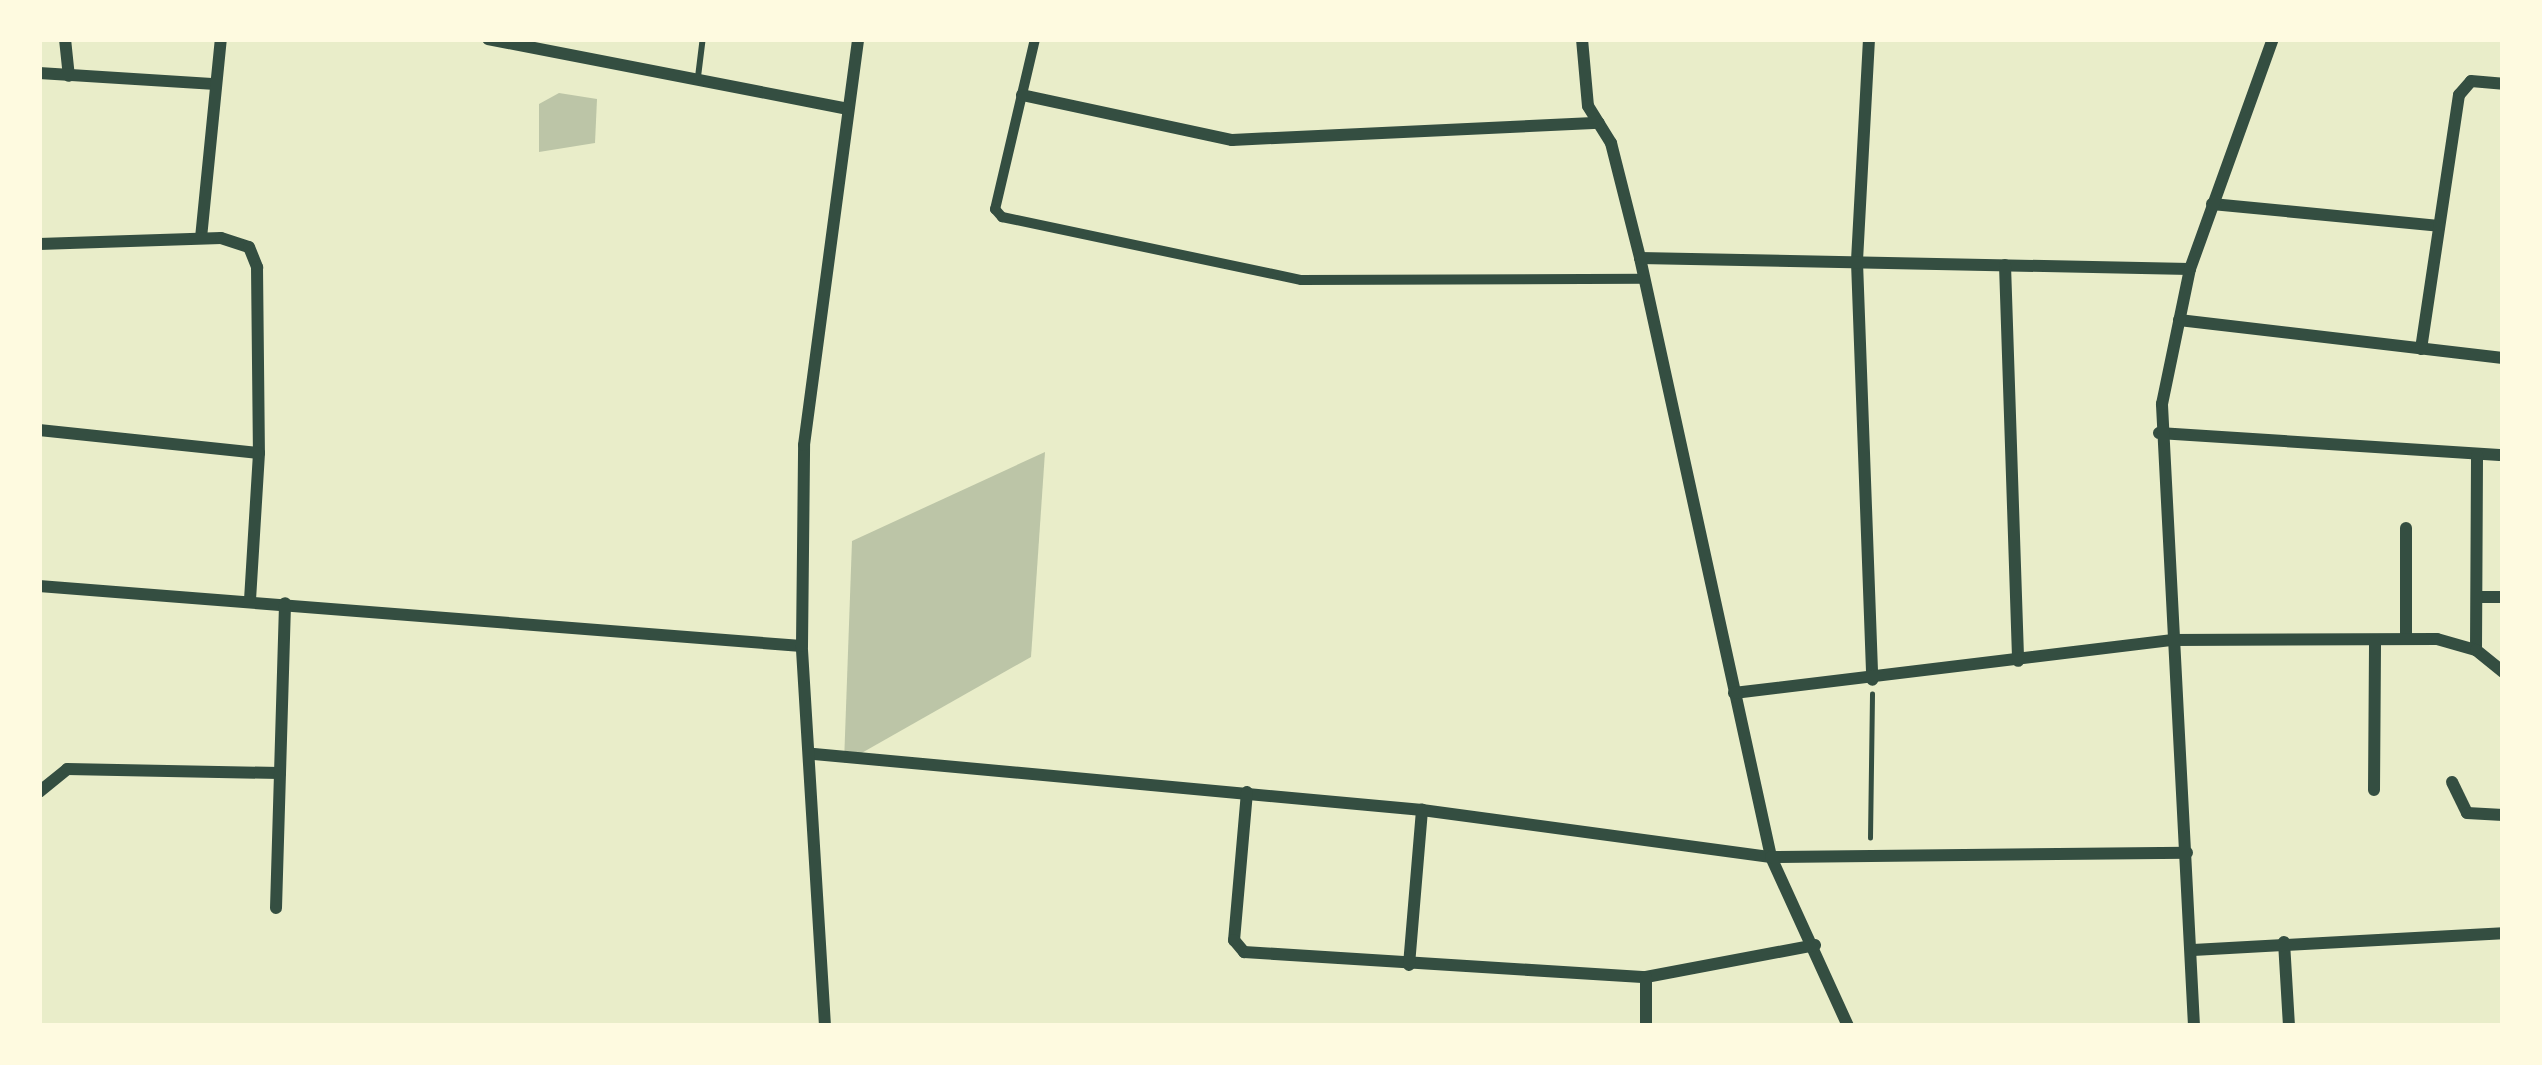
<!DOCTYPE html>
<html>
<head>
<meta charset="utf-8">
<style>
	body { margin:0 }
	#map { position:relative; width:2542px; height:1065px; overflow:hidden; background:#e9edc9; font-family:Raleway,sans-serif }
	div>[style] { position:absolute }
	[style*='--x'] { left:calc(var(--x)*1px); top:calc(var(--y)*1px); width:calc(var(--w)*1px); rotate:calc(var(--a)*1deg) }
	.building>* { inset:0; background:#bcc5a7 }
	.path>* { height:4.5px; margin:-2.25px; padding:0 2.25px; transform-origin:2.25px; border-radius:2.25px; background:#344e41 }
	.service>* { height:6px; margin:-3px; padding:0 3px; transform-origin:3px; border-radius:3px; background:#344e41 }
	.pedestrian>* { height:10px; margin:-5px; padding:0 5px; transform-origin:5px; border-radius:5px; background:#344e41 }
	.minor>* { height:12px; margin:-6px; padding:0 6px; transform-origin:6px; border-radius:6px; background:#344e41 }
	span { translate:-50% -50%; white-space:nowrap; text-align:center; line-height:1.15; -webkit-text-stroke:12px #fefae0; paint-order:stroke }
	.frame { position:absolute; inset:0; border:42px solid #fefae0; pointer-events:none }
</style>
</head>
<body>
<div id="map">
	<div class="building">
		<i style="clip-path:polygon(559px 93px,597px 99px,595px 143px,539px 152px,539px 104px)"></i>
		<i style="clip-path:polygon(1045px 452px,1031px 657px,844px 763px,852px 541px)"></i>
	</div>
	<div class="path">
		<i style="--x:1870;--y:838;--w:144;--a:-89.2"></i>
	</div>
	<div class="service">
		<i style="--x:698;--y:77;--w:38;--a:-83"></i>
	</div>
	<div class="pedestrian">
		<i style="--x:1035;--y:39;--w:175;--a:103.2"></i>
		<i style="--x:995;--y:209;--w:11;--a:49"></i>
		<i style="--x:1002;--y:217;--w:306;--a:11.9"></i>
		<i style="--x:1301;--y:280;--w:343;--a:-0.2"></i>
	</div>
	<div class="minor">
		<i style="--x:65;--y:39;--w:37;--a:84"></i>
		<i style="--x:488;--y:39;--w:363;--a:11"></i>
		<i style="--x:1582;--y:39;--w:67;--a:84.9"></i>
		<i style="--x:1588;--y:106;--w:44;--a:58.1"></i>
		<i style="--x:1611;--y:143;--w:119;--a:75.8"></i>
		<i style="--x:1640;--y:258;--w:613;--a:77.66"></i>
		<i style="--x:1771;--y:857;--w:186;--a:65.5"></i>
		<i style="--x:1869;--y:39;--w:223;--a:93.1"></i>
		<i style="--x:1857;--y:262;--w:418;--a:87.9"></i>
		<i style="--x:39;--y:73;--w:177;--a:3.6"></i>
		<i style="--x:1022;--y:95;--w:215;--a:12.1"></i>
		<i style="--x:1232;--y:140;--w:367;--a:-2.7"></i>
		<i style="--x:2212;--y:204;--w:228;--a:5.5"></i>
		<i style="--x:201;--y:238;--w:200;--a:-84.3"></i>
		<i style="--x:39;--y:244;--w:182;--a:-1.9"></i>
		<i style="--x:221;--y:238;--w:29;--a:18"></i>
		<i style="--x:249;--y:247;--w:22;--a:68"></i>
		<i style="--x:257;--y:267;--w:186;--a:89.4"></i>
		<i style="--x:259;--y:453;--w:148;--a:93.5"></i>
		<i style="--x:1640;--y:258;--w:550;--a:1.15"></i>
		<i style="--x:2005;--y:265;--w:396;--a:88.1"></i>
		<i style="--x:2179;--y:320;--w:326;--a:6.7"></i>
		<i style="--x:2421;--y:349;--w:257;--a:-81.5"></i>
		<i style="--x:2459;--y:95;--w:18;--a:-49"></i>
		<i style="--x:2471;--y:81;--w:32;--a:5"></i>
		<i style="--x:39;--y:430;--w:221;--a:6"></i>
		<i style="--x:2159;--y:433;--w:345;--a:3.7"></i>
		<i style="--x:39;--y:586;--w:765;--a:4.5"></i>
		<i style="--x:2478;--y:597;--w:25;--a:0"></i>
		<i style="--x:2406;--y:638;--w:110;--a:-90"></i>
		<i style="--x:2476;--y:650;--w:195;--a:-89.7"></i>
		<i style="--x:1734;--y:693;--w:440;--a:-6.9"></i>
		<i style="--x:2171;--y:640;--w:266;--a:-0.2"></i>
		<i style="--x:2437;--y:639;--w:41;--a:15.8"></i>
		<i style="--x:2476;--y:650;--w:35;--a:39"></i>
		<i style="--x:814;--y:754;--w:611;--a:5.26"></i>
		<i style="--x:1422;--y:810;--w:352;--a:7.7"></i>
		<i style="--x:1771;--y:857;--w:416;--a:-0.6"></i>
		<i style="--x:2452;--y:782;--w:34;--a:64"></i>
		<i style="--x:2467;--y:813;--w:36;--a:3"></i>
		<i style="--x:2374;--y:790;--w:149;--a:-89.6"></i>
		<i style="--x:39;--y:792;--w:36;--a:-39"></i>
		<i style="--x:67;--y:769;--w:213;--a:1.1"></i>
		<i style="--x:1247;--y:792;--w:149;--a:95"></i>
		<i style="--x:1234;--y:940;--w:16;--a:50"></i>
		<i style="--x:1244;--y:952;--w:403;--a:3.6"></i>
		<i style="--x:1646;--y:977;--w:172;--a:-10.7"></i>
		<i style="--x:276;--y:908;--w:305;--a:-88.3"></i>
		<i style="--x:2284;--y:942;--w:84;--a:86.6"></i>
		<i style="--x:2193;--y:950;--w:310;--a:-3.1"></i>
		<i style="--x:1409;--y:965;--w:156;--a:-85.2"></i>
		<i style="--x:825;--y:1026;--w:381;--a:-93.5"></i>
		<i style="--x:802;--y:646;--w:201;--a:-89.4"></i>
		<i style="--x:804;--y:445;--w:410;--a:-82.4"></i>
		<i style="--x:1646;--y:1026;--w:49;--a:-90"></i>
		<i style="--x:2194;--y:1026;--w:623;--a:-92.95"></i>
		<i style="--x:2162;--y:404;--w:138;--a:-78.3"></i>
		<i style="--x:2190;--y:269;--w:245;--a:-70.2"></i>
	</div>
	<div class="frame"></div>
</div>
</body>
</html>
